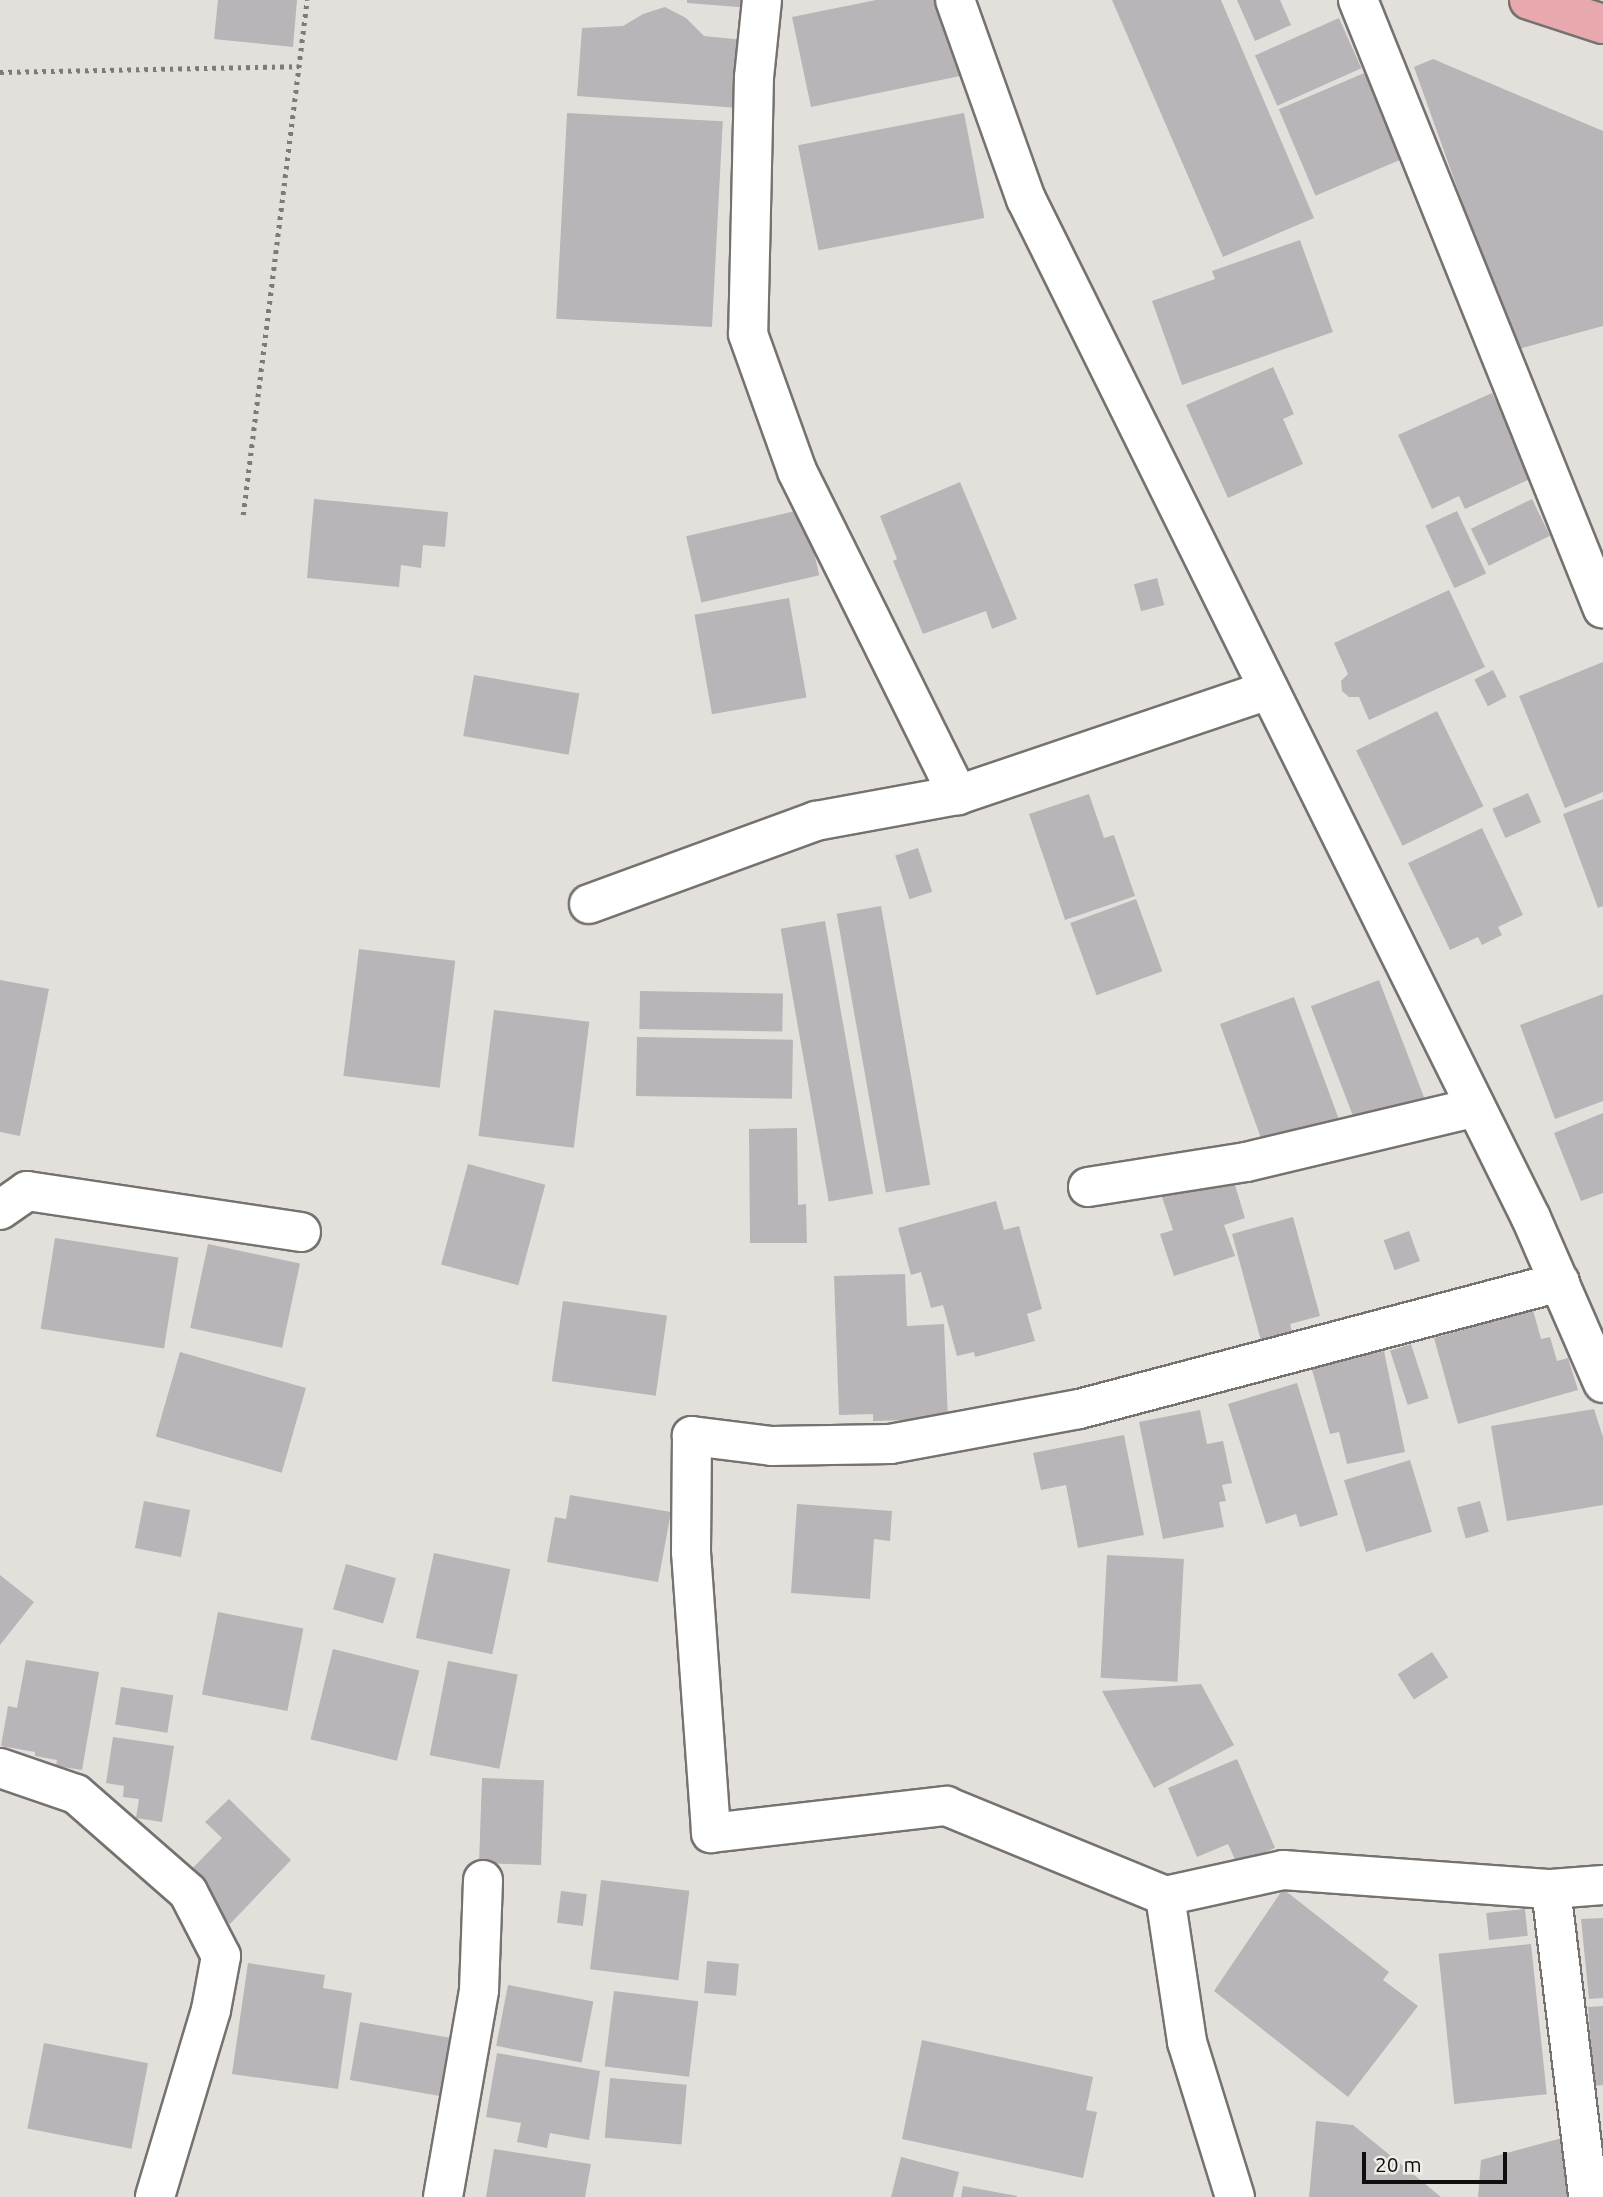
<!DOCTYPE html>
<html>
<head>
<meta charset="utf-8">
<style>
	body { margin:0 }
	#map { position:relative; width:1603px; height:2197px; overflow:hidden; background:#e3e0dc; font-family:Ubuntu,sans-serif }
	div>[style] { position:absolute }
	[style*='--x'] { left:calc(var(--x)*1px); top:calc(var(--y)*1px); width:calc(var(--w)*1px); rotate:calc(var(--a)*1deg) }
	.building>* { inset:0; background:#b8b4b7; transform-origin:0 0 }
	.path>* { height:4.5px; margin-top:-2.25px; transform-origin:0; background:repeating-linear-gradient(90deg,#7d7b79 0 3.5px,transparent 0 8.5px) }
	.roads { filter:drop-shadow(2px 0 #75726f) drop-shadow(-2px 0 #75726f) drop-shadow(0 2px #75726f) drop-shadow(0 -2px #75726f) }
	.minor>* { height:38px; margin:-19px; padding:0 19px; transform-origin:19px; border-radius:19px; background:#fff }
	.major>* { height:38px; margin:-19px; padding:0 19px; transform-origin:19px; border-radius:19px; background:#e8a9ae }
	span { translate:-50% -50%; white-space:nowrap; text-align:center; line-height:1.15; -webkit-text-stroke:6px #f0ede9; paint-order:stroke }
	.scale { position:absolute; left:1362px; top:2152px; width:145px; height:32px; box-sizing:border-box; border:4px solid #100f0e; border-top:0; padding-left:9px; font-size:21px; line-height:24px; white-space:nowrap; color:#100f0e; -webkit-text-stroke:5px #f0ede9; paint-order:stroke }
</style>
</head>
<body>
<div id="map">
	<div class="building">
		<i style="clip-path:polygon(218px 0,297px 0,293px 47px,214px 39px)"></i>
		<i style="clip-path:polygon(687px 0,752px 0,751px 8px,687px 3px)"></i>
		<i style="clip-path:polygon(876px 0,949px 0,965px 75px,811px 107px,792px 17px)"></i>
		<i style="clip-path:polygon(1112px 0,1221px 0,1314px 218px,1223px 257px)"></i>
		<i style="clip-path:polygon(1237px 0,1280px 0,1291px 25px,1255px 41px)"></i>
		<i style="clip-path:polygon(665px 7px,686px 18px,704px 36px,744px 40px,739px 108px,577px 96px,582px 28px,623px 26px,643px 14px)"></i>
		<i style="left:1339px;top:18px;width:55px;height:92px;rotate:66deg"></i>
		<i style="clip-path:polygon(1433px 59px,1603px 131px,1603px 326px,1515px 350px,1414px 67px)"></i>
		<i style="left:1369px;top:71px;width:94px;height:98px;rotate:67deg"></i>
		<i style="left:567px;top:113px;width:156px;height:206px;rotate:3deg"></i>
		<i style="left:964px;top:113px;width:107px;height:169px;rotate:79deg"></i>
		<i style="clip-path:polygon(1300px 240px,1333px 332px,1182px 385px,1152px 301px,1215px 279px,1212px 271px)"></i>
		<i style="clip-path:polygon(1273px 367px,1294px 414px,1283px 419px,1303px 464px,1228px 498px,1186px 405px)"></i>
		<i style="clip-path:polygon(1492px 393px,1532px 478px,1465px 509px,1459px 496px,1432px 509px,1398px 435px)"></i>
		<i style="clip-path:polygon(960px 482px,1017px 619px,992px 629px,986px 611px,923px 634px,893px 561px,897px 559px,880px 516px)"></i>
		<i style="clip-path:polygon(314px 499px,448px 512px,445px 547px,423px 545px,421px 568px,401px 565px,399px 587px,307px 578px)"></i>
		<i style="left:1532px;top:499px;width:41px;height:68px;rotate:64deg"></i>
		<i style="left:804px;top:509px;width:68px;height:121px;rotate:77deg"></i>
		<i style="left:1457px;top:511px;width:69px;height:35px;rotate:65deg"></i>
		<i style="left:1157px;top:578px;width:28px;height:24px;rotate:75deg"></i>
		<i style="clip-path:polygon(1449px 590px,1485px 667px,1369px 720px,1359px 697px,1349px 697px,1342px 691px,1341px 681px,1348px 674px,1334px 643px)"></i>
		<i style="left:789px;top:598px;width:101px;height:96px;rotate:80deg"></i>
		<i style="clip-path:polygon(1603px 662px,1603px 792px,1565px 808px,1519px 696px)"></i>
		<i style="left:1493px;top:670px;width:30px;height:21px;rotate:63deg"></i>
		<i style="left:474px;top:675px;width:107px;height:62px;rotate:10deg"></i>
		<i style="left:1437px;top:711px;width:106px;height:90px;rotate:64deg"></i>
		<i style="left:1528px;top:793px;width:32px;height:39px;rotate:66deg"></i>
		<i style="clip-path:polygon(1089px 794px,1104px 838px,1114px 835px,1135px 896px,1065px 920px,1029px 814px)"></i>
		<i style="clip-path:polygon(1603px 799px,1603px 906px,1598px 908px,1563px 814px)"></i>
		<i style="clip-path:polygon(1482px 828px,1523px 915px,1498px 927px,1502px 935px,1482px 945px,1478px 937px,1450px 950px,1408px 863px)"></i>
		<i style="left:918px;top:848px;width:46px;height:24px;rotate:72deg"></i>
		<i style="left:1136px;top:899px;width:77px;height:70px;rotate:70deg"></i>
		<i style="left:881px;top:906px;width:283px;height:45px;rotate:80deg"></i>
		<i style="left:825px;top:921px;width:277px;height:45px;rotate:80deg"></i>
		<i style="left:359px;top:949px;width:97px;height:128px;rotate:7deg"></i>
		<i style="clip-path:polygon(0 980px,49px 989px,20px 1136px,0 1132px)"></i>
		<i style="left:1379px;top:980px;width:128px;height:73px;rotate:69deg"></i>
		<i style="left:640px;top:991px;width:143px;height:38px;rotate:1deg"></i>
		<i style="clip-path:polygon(1603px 994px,1603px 1101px,1555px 1119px,1520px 1025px)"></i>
		<i style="clip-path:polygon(1294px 997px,1341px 1125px,1303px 1139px,1298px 1128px,1262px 1141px,1220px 1024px)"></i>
		<i style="left:494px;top:1010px;width:96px;height:127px;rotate:7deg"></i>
		<i style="left:637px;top:1037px;width:156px;height:59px;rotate:1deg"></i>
		<i style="clip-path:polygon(1603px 1113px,1603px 1193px,1581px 1201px,1554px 1133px)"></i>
		<i style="clip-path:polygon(797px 1128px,798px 1205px,806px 1204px,807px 1243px,750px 1243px,749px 1129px)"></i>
		<i style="left:468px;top:1164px;width:80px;height:104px;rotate:15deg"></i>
		<i style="clip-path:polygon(1231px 1172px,1245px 1218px,1224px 1225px,1235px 1256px,1174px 1276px,1160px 1234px,1173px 1230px,1161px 1194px)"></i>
		<i style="clip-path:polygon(996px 1201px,1004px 1230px,1019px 1226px,1042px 1309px,1027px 1314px,1035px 1341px,975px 1357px,974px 1352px,957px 1356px,943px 1305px,931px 1308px,921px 1272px,911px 1275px,898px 1228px)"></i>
		<i style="clip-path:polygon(1293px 1217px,1320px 1316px,1290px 1324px,1294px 1340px,1263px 1348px,1232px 1234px)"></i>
		<i style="left:1409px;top:1231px;width:32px;height:27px;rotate:70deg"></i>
		<i style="left:55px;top:1238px;width:125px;height:92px;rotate:9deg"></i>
		<i style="left:208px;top:1244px;width:94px;height:86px;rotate:12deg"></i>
		<i style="clip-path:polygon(905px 1274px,907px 1326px,944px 1324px,948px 1419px,873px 1421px,873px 1414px,839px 1415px,834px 1276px)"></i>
		<i style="left:563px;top:1301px;width:105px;height:81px;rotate:8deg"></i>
		<i style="clip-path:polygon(1533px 1310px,1541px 1339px,1550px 1337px,1557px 1361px,1568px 1358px,1578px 1390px,1458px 1424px,1434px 1338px)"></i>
		<i style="left:1411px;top:1344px;width:57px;height:22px;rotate:72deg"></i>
		<i style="clip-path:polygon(1384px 1351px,1405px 1452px,1347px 1464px,1339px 1432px,1330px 1434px,1311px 1366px)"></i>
		<i style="left:180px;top:1352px;width:131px;height:88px;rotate:16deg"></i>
		<i style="clip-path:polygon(1297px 1383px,1338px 1515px,1300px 1527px,1296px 1514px,1266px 1524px,1228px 1404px)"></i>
		<i style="clip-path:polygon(1594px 1409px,1603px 1437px,1603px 1505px,1507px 1521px,1491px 1426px)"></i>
		<i style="clip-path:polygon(1200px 1410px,1207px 1444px,1223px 1441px,1232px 1483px,1222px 1485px,1226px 1501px,1219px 1502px,1224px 1527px,1163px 1539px,1139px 1422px)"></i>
		<i style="clip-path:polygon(1124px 1435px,1144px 1535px,1078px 1548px,1066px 1485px,1041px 1490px,1033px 1453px)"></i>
		<i style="left:1410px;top:1460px;width:75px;height:69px;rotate:73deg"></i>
		<i style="clip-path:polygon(570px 1495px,671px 1512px,658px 1582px,547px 1562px,555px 1517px,566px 1519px)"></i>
		<i style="left:144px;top:1501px;width:47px;height:48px;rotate:11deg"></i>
		<i style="left:1480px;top:1501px;width:32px;height:24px;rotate:74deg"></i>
		<i style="clip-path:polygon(797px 1504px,892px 1511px,890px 1541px,874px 1539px,870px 1599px,791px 1593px)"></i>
		<i style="left:434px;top:1553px;width:78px;height:87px;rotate:12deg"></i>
		<i style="left:1107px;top:1555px;width:77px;height:123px;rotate:3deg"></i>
		<i style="left:346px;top:1564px;width:52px;height:47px;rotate:16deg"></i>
		<i style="clip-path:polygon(0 1575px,34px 1602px,0 1645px)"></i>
		<i style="left:218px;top:1612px;width:87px;height:84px;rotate:11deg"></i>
		<i style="left:333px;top:1649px;width:89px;height:93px;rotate:14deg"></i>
		<i style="left:1432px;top:1652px;width:30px;height:41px;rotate:57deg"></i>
		<i style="clip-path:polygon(26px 1660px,99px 1672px,82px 1770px,56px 1766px,57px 1760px,35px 1756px,35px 1752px,1px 1746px,8px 1706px,17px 1708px)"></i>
		<i style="left:448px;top:1661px;width:71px;height:96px;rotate:11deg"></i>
		<i style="clip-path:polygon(1201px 1684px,1234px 1745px,1154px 1788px,1102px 1691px)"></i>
		<i style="left:121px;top:1687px;width:53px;height:38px;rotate:9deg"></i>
		<i style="clip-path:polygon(113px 1737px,174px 1746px,162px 1822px,136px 1818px,139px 1799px,123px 1797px,124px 1786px,106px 1783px)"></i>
		<i style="clip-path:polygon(1237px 1759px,1275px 1848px,1237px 1864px,1228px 1844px,1197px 1857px,1168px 1788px)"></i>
		<i style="left:482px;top:1778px;width:62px;height:85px;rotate:2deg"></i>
		<i style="clip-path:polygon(229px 1799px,291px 1860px,230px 1924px,183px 1878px,222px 1838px,205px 1822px)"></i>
		<i style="left:601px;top:1880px;width:89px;height:90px;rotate:7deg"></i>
		<i style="clip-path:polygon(1283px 1889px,1389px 1972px,1383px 1980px,1418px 2006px,1348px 2097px,1214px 1991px)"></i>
		<i style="left:561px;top:1891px;width:26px;height:32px;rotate:7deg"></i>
		<i style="left:1525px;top:1909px;width:27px;height:39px;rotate:84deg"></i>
		<i style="clip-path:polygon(1603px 1918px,1603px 1998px,1589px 1999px,1581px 1919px)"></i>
		<i style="left:1531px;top:1944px;width:151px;height:93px;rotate:84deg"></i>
		<i style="left:707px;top:1961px;width:32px;height:32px;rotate:5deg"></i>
		<i style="clip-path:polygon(248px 1963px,325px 1975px,323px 1988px,352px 1993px,338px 2089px,232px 2074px)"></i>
		<i style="left:508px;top:1985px;width:87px;height:62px;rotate:11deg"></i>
		<i style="left:614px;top:1991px;width:85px;height:76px;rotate:7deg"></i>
		<i style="clip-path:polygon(1603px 2006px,1603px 2085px,1594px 2086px,1588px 2007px)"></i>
		<i style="left:360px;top:2022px;width:97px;height:59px;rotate:10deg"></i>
		<i style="clip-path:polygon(922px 2040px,1093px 2077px,1086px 2110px,1097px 2112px,1083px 2178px,902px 2139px)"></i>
		<i style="left:44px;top:2043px;width:106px;height:87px;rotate:11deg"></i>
		<i style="clip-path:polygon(497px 2053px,600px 2071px,589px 2140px,550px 2133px,547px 2148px,517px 2142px,521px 2123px,486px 2117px)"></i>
		<i style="left:610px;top:2078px;width:77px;height:60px;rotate:5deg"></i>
		<i style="clip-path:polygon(1316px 2121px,1353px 2125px,1441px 2197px,1309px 2197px)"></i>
		<i style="clip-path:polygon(1566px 2137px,1571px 2197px,1478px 2197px,1481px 2160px)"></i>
		<i style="clip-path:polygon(494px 2149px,591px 2164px,585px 2197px,486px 2197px)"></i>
		<i style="clip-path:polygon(901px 2157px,959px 2172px,953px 2197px,891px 2197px)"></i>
		<i style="clip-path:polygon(963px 2186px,1017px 2196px,1017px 2197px,961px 2197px)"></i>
	</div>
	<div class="path">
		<i style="--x:0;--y:72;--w:299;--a:-1.1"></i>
		<i style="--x:243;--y:515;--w:519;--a:-82.92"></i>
	</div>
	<div class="roads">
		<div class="minor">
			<i style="--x:762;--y:0;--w:77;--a:95.9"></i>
			<i style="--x:754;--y:77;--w:257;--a:91.3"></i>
			<i style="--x:748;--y:334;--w:145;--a:70.3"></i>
			<i style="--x:797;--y:471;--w:362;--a:63.6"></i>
			<i style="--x:955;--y:0;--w:211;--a:70.4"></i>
			<i style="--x:1026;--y:199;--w:1137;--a:63.64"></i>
			<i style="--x:1531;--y:1218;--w:180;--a:66.4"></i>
			<i style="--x:1358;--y:0;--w:656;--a:68.09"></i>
			<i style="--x:589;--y:904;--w:242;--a:-20.1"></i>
			<i style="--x:816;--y:821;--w:144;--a:-10.4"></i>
			<i style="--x:958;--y:795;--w:328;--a:-18.7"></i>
			<i style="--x:1088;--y:1187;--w:160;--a:-9"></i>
			<i style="--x:1246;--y:1162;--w:236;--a:-13.4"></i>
			<i style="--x:0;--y:1210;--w:33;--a:-35"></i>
			<i style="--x:27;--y:1191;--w:277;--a:8.5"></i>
			<i style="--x:1560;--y:1282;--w:497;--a:165.2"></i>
			<i style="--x:1079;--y:1409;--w:192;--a:169.5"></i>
			<i style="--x:890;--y:1444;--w:118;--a:179"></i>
			<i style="--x:772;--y:1446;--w:81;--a:-172.9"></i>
			<i style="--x:692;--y:1436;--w:116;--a:90.5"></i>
			<i style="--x:691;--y:1552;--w:282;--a:85.9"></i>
			<i style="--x:711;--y:1833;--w:237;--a:-6.6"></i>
			<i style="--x:946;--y:1806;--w:237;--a:22.3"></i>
			<i style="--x:1165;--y:1896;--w:121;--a:-12.4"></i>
			<i style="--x:1283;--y:1870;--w:269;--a:4.1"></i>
			<i style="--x:1551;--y:1889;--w:52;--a:-4.4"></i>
			<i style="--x:0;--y:1768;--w:80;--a:18.9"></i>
			<i style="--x:76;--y:1794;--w:149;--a:41.2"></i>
			<i style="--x:188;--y:1892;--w:72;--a:62.7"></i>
			<i style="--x:221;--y:1956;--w:55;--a:100.5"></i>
			<i style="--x:211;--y:2010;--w:195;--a:106.7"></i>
			<i style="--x:1551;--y:1889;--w:310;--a:83.1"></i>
			<i style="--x:1165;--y:1896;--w:148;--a:81.4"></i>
			<i style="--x:1187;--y:2042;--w:162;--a:72.8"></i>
			<i style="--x:443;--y:2197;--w:210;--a:-80.1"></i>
			<i style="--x:479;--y:1990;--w:110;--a:-87.9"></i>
		</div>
		<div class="major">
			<i style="--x:1529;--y:0;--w:78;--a:18"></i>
		</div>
	</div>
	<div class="scale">20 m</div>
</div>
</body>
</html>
